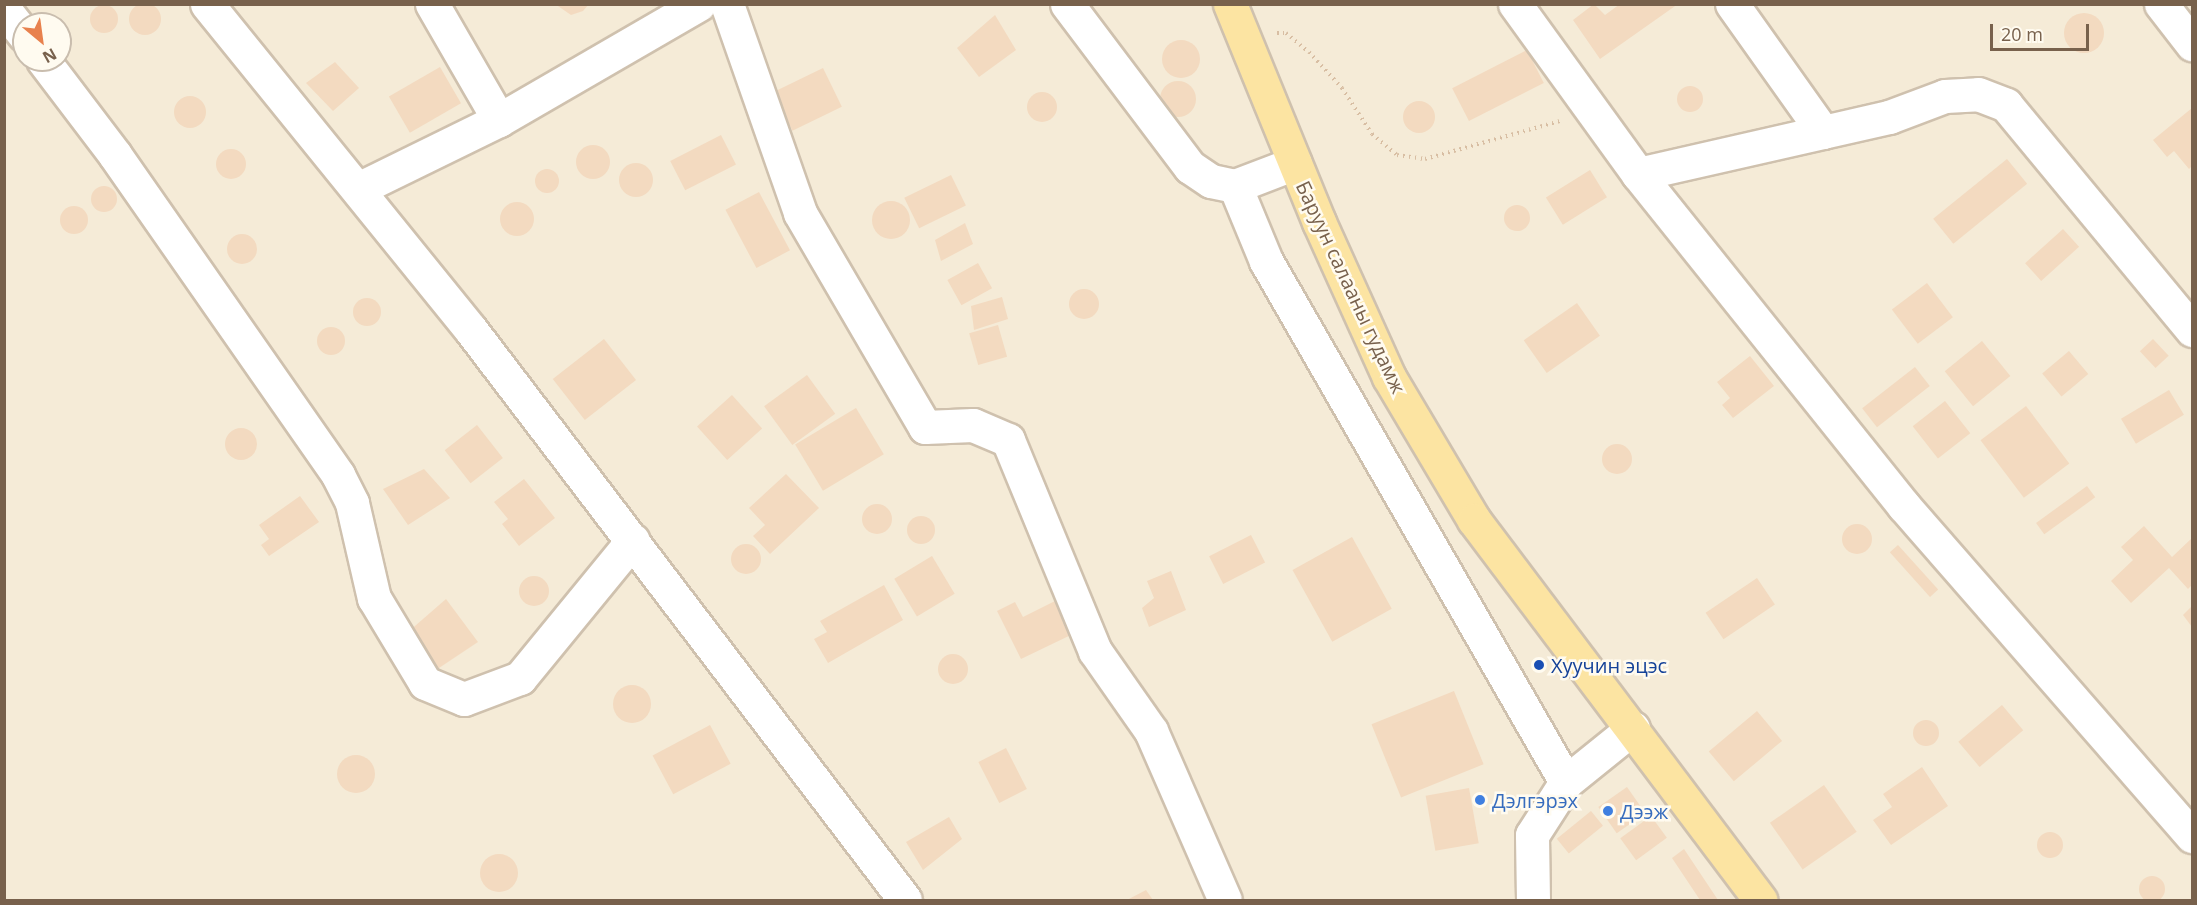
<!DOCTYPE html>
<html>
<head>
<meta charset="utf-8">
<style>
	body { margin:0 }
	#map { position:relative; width:2197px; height:905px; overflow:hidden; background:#fdf7e9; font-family:"Open Sans",sans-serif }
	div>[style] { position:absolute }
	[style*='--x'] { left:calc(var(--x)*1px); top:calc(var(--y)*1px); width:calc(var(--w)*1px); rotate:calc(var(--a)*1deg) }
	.residential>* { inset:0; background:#f5ebd7 }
	.building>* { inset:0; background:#f3dac0; transform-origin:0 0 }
	.round { border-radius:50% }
	.path>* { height:4px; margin-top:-2px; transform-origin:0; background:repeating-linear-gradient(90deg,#d8bea3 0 1.5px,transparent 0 6px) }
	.roads { filter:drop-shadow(2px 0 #cfc1ae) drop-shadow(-2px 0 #cfc1ae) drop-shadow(0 2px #cfc1ae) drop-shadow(0 -2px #cfc1ae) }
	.minor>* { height:33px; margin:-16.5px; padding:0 16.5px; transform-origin:16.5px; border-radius:16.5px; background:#fff }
	.major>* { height:33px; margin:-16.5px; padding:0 16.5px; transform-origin:16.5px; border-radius:16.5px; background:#fce4a2 }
	.dots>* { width:16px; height:16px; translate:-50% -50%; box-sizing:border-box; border:3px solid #fffbf0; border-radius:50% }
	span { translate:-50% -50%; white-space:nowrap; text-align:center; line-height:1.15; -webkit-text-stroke:5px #fffbf0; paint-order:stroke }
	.street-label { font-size:20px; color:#78614c }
	.transit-label { font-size:20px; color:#164399 }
	.left { translate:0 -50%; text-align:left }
	.shop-label { font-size:20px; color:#366cbe }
	.frame { position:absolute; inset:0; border:6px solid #78614c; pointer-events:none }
	.north { position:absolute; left:12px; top:12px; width:60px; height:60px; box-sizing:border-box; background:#fffbf0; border:2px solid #c9bdae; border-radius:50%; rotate:151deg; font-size:16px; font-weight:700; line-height:24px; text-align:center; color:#78614c }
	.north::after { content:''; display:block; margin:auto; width:21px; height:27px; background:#e8814d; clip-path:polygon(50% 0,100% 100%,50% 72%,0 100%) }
	.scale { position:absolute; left:1990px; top:24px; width:99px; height:27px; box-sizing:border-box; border:3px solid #78614c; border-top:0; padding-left:8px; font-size:18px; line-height:21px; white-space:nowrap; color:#78614c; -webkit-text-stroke:4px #fffbf0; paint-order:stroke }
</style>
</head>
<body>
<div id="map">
	<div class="residential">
		<i style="clip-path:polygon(evenodd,5px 5px,2192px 5px,2192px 900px,5px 900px,5px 5px,24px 24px,60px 24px,60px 60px,24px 60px,24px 24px)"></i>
	</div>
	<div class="building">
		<i class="round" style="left:129px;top:3px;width:32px;height:32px"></i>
		<i style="clip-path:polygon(555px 4px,589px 4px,583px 11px,571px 15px)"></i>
		<i style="clip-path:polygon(1594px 4px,1605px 15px,1620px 4px,1678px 4px,1600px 59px,1573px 20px)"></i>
		<i class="round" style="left:90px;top:5px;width:28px;height:28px"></i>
		<i class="round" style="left:2064px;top:13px;width:40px;height:40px"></i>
		<i style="clip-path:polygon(995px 15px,1016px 50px,979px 77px,957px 48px)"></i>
		<i class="round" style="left:1162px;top:40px;width:38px;height:38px"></i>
		<i style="left:1527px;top:50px;width:37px;height:84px;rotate:63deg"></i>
		<i style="clip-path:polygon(335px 62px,359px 88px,333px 111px,306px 83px)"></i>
		<i style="left:440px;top:67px;width:42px;height:59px;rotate:60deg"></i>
		<i style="left:823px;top:68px;width:43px;height:55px;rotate:64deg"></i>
		<i class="round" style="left:1160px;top:81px;width:36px;height:36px"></i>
		<i class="round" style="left:1677px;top:86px;width:26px;height:26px"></i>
		<i class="round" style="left:1027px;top:92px;width:30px;height:30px"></i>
		<i class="round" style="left:174px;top:96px;width:32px;height:32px"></i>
		<i class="round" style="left:1403px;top:101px;width:32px;height:32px"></i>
		<i style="clip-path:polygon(2192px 108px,2192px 166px,2189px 169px,2174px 151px,2167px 157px,2153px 140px)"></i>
		<i style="left:721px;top:135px;width:33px;height:57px;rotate:63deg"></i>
		<i class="round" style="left:576px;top:145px;width:34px;height:34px"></i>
		<i class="round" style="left:216px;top:149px;width:30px;height:30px"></i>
		<i style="left:2007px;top:159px;width:32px;height:95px;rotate:51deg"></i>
		<i class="round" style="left:619px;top:163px;width:34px;height:34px"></i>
		<i class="round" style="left:535px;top:169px;width:24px;height:24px"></i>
		<i style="left:1590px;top:170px;width:32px;height:52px;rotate:58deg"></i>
		<i style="left:951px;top:175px;width:34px;height:52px;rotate:64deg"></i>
		<i class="round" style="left:91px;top:186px;width:26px;height:26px"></i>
		<i style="left:759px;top:192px;width:66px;height:38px;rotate:62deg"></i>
		<i class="round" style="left:872px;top:201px;width:38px;height:38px"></i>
		<i class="round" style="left:500px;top:202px;width:34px;height:34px"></i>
		<i class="round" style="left:1504px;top:205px;width:26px;height:26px"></i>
		<i class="round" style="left:60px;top:206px;width:28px;height:28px"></i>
		<i style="clip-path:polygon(965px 223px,973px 244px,941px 261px,935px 240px)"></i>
		<i style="left:2063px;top:229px;width:24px;height:51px;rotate:48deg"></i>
		<i class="round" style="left:227px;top:234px;width:30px;height:30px"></i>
		<i style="left:978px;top:263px;width:29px;height:35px;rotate:61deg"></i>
		<i style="left:1927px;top:283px;width:43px;height:44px;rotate:53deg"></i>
		<i class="round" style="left:1069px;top:289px;width:30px;height:30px"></i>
		<i style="clip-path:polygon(1002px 297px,1008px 319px,974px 330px,971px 306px)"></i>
		<i class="round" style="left:353px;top:298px;width:28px;height:28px"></i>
		<i style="left:1577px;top:303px;width:40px;height:65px;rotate:55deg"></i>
		<i style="left:998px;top:325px;width:33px;height:30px;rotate:74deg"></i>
		<i class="round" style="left:317px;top:327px;width:28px;height:28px"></i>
		<i style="left:604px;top:339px;width:52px;height:65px;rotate:52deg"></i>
		<i style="left:2153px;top:339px;width:23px;height:18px;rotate:47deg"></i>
		<i style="left:1982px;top:341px;width:45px;height:48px;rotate:51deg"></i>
		<i style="left:2069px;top:351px;width:30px;height:35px;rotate:50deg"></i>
		<i style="clip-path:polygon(1750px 356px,1774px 386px,1733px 418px,1722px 405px,1730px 398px,1717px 382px)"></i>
		<i style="left:1915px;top:367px;width:24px;height:67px;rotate:52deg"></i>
		<i style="left:807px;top:375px;width:48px;height:53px;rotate:54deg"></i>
		<i style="left:2169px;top:390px;width:29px;height:56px;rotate:59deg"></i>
		<i style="left:732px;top:395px;width:45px;height:47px;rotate:48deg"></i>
		<i style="left:1945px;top:401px;width:41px;height:41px;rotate:52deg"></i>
		<i style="left:2026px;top:406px;width:72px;height:57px;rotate:53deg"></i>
		<i style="left:856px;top:408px;width:54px;height:71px;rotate:59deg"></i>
		<i style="left:477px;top:425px;width:42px;height:41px;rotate:52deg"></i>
		<i class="round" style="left:225px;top:428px;width:32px;height:32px"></i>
		<i class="round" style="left:1602px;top:444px;width:30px;height:30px"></i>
		<i style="clip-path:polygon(424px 469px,450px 498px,408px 525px,383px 489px)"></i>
		<i style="clip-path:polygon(786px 474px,819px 508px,770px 554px,753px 536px,765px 525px,749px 508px)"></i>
		<i style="clip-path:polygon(524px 479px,555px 518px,519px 546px,502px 524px,508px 519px,494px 502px)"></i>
		<i style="left:2087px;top:486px;width:14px;height:63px;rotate:54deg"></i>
		<i style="clip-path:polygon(300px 496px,319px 522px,269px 556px,261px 545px,269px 539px,259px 525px)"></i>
		<i class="round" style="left:862px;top:504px;width:30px;height:30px"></i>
		<i class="round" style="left:907px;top:516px;width:28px;height:28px"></i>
		<i class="round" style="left:1842px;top:524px;width:30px;height:30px"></i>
		<i style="clip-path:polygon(2144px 526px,2172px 557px,2192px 538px,2192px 585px,2188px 589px,2169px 568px,2131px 603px,2111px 581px,2133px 560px,2121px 547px)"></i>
		<i style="left:1251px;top:535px;width:31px;height:47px;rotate:63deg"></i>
		<i style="left:1352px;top:537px;width:82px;height:68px;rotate:61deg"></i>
		<i class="round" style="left:731px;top:544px;width:30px;height:30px"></i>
		<i style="left:1898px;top:545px;width:60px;height:11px;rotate:48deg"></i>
		<i style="left:932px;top:556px;width:44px;height:44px;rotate:59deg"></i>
		<i style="clip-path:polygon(1171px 571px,1186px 610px,1149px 627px,1142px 608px,1154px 598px,1147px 581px)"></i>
		<i class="round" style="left:519px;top:576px;width:30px;height:30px"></i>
		<i style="left:1757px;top:578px;width:32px;height:62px;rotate:56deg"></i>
		<i style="clip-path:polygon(884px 585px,903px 620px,828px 663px,814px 639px,827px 632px,820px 621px)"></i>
		<i style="clip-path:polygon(446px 599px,478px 642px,427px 676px,400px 639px)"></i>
		<i style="clip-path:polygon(1059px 599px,1075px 633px,1021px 659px,997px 611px,1015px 602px,1023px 617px)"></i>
		<i style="clip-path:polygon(2192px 606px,2192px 627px,2183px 615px)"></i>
		<i class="round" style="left:938px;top:654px;width:30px;height:30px"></i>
		<i class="round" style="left:613px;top:685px;width:38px;height:38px"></i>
		<i style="left:1454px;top:691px;width:79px;height:89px;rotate:68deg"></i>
		<i style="left:2002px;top:705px;width:33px;height:57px;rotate:50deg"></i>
		<i style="left:1757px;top:711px;width:39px;height:63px;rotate:50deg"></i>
		<i class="round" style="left:1913px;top:720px;width:26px;height:26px"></i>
		<i style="left:710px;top:725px;width:44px;height:65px;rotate:62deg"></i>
		<i style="left:1006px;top:748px;width:46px;height:31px;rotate:63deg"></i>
		<i class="round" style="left:337px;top:755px;width:38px;height:38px"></i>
		<i style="clip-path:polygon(1922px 767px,1948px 806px,1891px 845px,1873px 820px,1892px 807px,1883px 794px)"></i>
		<i style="left:1824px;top:785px;width:57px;height:66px;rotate:55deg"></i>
		<i style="left:1627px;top:787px;width:32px;height:35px;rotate:55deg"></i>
		<i style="left:1469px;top:788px;width:56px;height:44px;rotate:80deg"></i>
		<i style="left:1591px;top:811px;width:19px;height:44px;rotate:51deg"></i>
		<i style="left:1651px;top:816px;width:27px;height:38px;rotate:54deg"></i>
		<i style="clip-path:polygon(949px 817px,962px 839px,923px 870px,906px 842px)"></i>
		<i class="round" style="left:2037px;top:832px;width:26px;height:26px"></i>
		<i style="clip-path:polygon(1684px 849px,1718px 900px,1700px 900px,1672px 858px)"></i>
		<i class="round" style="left:480px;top:854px;width:38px;height:38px"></i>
		<i class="round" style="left:2139px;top:876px;width:26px;height:26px"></i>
		<i style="clip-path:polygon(1146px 890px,1153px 900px,1127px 900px)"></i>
	</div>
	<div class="path">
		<i style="--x:1277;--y:33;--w:9;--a:0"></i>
		<i style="--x:1286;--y:33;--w:30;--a:40"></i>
		<i style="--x:1309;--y:52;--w:49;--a:47.5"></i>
		<i style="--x:1342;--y:88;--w:55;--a:56.9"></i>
		<i style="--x:1372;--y:134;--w:33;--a:40"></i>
		<i style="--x:1397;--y:155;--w:28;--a:8"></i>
		<i style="--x:1425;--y:159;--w:140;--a:-15.7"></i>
	</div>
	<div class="roads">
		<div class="minor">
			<i style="--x:207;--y:4;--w:419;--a:51"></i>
			<i style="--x:471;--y:330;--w:716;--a:52.71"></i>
			<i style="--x:432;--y:4;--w:134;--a:60"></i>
			<i style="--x:727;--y:4;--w:221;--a:70.7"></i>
			<i style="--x:800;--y:213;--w:248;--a:59.7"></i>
			<i style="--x:925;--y:427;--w:48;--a:-2.4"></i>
			<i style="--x:973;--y:425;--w:38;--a:23"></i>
			<i style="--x:1008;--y:440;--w:228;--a:67.6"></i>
			<i style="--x:1095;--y:651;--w:98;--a:55"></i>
			<i style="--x:1151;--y:731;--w:184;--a:66.4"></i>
			<i style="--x:1067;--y:4;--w:204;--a:53"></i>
			<i style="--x:1190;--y:167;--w:25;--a:34"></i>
			<i style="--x:1211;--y:181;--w:25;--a:12"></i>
			<i style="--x:1235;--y:186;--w:64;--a:-21"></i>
			<i style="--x:1515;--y:4;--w:210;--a:54.1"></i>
			<i style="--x:1638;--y:174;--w:425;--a:51.3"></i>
			<i style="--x:1904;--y:506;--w:438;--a:48.9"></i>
			<i style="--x:2161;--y:4;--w:51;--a:52.2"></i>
			<i style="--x:4;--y:9;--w:33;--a:52"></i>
			<i style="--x:43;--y:60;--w:119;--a:52.8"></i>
			<i style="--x:115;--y:155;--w:390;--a:55.1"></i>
			<i style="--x:338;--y:475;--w:31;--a:63"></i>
			<i style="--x:352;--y:503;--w:98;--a:77"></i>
			<i style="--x:374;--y:598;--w:99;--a:59"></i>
			<i style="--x:425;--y:683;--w:42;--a:22.3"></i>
			<i style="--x:464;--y:699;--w:60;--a:-20.6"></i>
			<i style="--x:520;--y:678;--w:178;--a:-50.7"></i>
			<i style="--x:1823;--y:132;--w:68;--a:-12.8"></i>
			<i style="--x:1889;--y:117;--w:60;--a:-20.6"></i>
			<i style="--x:1945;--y:96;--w:33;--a:-3"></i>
			<i style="--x:1978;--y:94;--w:30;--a:21"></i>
			<i style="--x:2006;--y:105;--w:292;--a:50.4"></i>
			<i style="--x:1638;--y:174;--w:190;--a:-12.8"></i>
			<i style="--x:1823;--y:132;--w:157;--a:-125.4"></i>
			<i style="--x:1235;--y:186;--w:81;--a:67.5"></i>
			<i style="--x:1266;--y:261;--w:601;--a:60.07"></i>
			<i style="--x:358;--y:189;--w:157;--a:-26.1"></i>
			<i style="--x:499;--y:120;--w:231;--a:-30.1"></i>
			<i style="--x:1533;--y:900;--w:65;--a:-90.9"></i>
			<i style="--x:1532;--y:835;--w:63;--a:-57.3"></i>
			<i style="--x:1566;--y:782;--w:86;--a:-38.9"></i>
		</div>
		<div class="major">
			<i style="--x:1230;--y:4;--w:235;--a:67.8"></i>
			<i style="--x:1319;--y:222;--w:170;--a:65.7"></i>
			<i style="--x:1389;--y:377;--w:166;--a:59.3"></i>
			<i style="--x:1474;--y:520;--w:476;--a:53"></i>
		</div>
	</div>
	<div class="dots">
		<i style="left:1539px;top:665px;background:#1a4fb4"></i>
		<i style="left:1480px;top:800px;background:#3f7fe0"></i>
		<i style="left:1608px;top:811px;background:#3f7fe0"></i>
	</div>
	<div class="street-label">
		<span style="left:1351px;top:287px;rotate:65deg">Баруун салааны гудамж</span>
	</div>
	<div class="transit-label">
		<span class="left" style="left:1551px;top:665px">Хуучин эцэс</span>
	</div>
	<div class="shop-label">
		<span class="left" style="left:1492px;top:800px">Дэлгэрэх</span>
		<span class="left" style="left:1620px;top:811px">Дээж</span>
	</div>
	<div class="frame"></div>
	<div class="north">N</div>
	<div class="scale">20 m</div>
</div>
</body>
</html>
